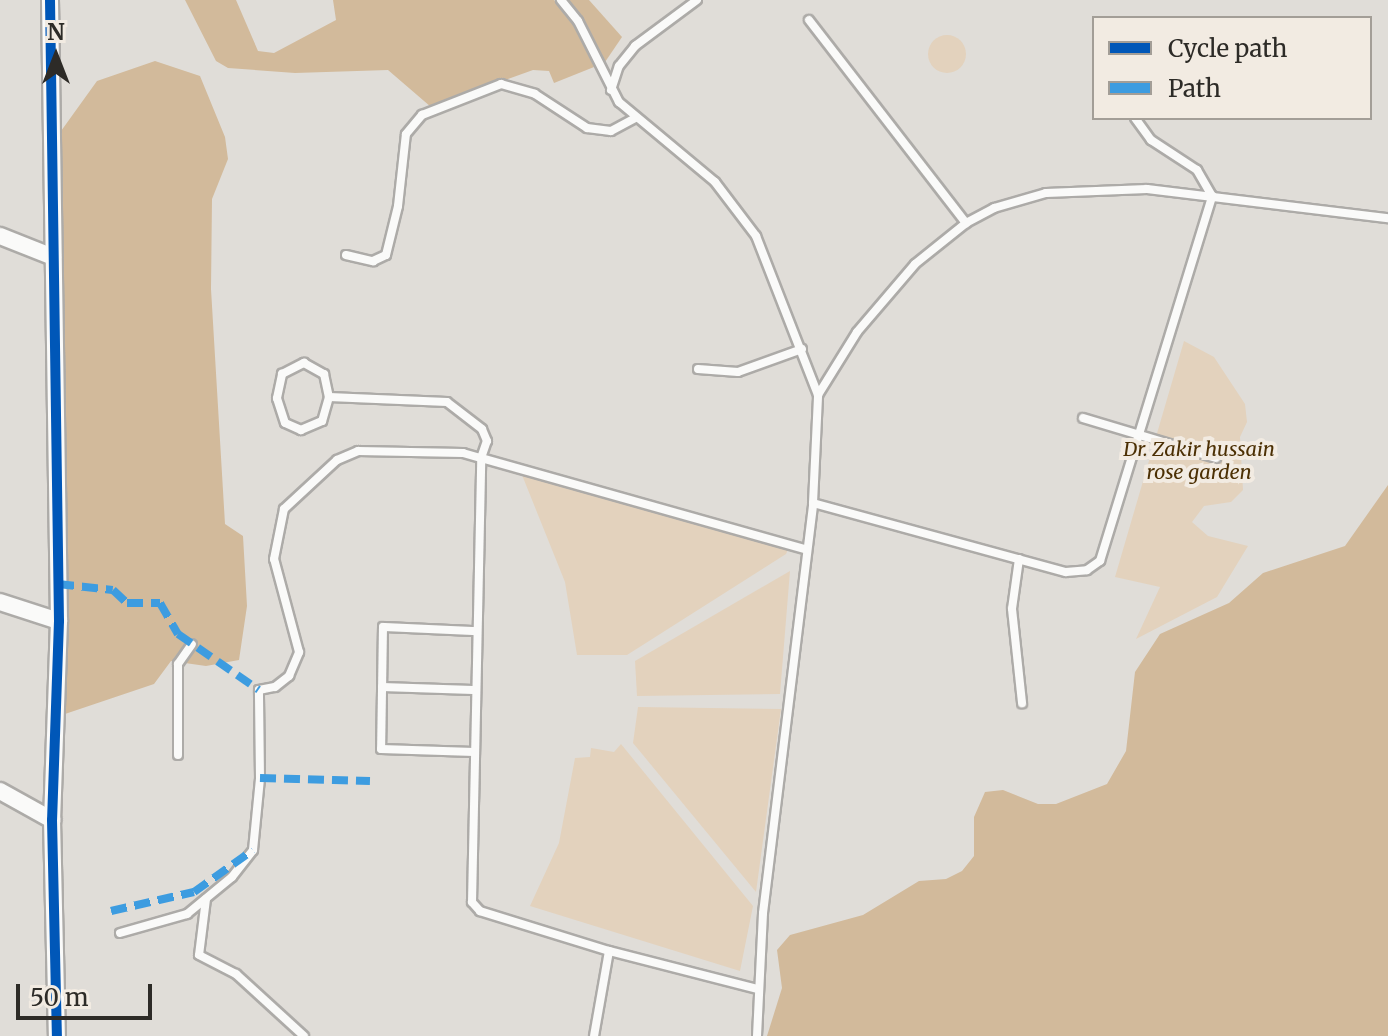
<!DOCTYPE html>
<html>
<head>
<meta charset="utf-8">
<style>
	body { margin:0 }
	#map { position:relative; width:1388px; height:1036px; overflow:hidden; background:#e0ddd8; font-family:Merriweather,serif }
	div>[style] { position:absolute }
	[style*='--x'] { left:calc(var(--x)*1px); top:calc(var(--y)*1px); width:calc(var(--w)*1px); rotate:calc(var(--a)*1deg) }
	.green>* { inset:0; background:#e3d2bd }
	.round { border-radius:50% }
	.forest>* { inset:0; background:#d2ba9b }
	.roads { filter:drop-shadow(2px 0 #adaba8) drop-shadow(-2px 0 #adaba8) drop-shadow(0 2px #adaba8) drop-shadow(0 -2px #adaba8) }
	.service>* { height:8px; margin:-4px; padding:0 4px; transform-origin:4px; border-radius:4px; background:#fafaf9 }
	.minor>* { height:16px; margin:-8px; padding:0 8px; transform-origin:8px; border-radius:8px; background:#fafaf9 }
	.quiet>* { height:8px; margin-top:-4px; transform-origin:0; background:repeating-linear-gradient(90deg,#3d9ce0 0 16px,transparent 0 24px) }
	.cycleway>* { height:10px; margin:-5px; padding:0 5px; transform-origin:5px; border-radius:5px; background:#0057b8 }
	span { translate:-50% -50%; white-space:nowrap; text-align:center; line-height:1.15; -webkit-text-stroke:8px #f2ebe2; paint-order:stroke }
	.park-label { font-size:20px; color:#4c3004; font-style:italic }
	.legend { position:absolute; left:1092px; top:16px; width:280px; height:104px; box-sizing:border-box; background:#f2ebe2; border:2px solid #a39e97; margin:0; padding:10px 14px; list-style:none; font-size:24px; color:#2d2b27 }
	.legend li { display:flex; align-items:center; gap:16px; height:40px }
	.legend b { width:40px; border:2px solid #a39e97 }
	.north { position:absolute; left:16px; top:16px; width:80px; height:80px; -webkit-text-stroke:6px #f2ebe2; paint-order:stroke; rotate:0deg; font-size:22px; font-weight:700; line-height:32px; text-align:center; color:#2d2b27 }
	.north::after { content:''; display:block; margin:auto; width:28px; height:36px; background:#2d2b27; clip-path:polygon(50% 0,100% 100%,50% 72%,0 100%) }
	.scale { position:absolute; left:16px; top:984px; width:136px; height:36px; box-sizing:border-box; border:4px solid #2d2b27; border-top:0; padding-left:10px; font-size:24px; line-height:28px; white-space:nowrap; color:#2d2b27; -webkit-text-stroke:6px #f2ebe2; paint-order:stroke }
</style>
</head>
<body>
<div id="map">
	<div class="green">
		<i class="round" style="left:928px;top:35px;width:38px;height:38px"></i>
		<i style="clip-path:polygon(1184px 341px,1214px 357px,1245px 404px,1247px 422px,1240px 437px,1243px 490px,1231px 502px,1204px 506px,1192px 522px,1208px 536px,1248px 546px,1217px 597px,1136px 639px,1160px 587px,1115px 577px)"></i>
		<i style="clip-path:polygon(520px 470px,791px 543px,786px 554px,627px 655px,577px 655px,565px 582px)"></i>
		<i style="clip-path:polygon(790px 571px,780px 694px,637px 696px,635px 661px)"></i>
		<i style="clip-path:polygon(638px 707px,781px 709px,756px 892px,633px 743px)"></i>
		<i style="clip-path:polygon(621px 744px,753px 906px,740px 971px,530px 906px,559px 843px,575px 758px,590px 757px,591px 748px,614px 752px)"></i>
	</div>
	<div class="forest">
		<i style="clip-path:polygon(185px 0,236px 0,258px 51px,274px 53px,336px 20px,333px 0,554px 0,578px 29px,594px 67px,554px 83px,549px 71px,533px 70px,431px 107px,388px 70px,295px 73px,228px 68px,216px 61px)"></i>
		<i style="clip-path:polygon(566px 0,589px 0,622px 37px,603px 65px)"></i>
		<i style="clip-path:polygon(155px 61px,200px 76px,225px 137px,228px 159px,212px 199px,211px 289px,225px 524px,243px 536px,247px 606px,239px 660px,206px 666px,171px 661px,154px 684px,65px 714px,63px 241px,56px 138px,97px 81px)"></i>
		<i style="clip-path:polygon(1388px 485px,1388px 1036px,767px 1036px,782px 988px,777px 950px,790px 935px,863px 915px,919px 881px,946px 879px,962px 871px,974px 856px,974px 817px,985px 792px,1003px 790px,1038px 804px,1056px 804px,1107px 784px,1126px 751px,1135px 672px,1160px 634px,1229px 603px,1263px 573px,1345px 546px)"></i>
	</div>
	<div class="roads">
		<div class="service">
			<i style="--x:561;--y:0;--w:27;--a:51"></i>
			<i style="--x:578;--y:21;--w:91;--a:63.2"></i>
			<i style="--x:619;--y:102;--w:125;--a:39.8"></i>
			<i style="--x:715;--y:182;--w:68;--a:52.8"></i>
			<i style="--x:756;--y:236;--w:171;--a:68.7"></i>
			<i style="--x:809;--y:20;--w:257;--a:52.3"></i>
			<i style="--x:611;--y:90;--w:25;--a:-72"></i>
			<i style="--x:619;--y:66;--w:26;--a:-51"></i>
			<i style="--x:635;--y:46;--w:77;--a:-36.6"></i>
			<i style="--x:346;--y:255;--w:28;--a:13"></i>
			<i style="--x:373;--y:261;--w:14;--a:-25"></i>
			<i style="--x:386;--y:255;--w:50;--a:-76.2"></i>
			<i style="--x:398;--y:206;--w:72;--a:-83.7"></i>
			<i style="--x:406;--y:134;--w:25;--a:-50"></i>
			<i style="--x:422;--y:115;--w:85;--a:-21.4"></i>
			<i style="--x:501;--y:84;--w:35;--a:16"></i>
			<i style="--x:535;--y:94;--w:62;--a:33.2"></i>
			<i style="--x:587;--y:128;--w:24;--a:7"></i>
			<i style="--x:611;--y:131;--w:27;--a:-28"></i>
			<i style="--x:304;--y:363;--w:23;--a:29"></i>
			<i style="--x:324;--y:374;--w:24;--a:78"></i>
			<i style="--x:329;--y:397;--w:25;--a:106"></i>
			<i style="--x:322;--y:421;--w:23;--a:157"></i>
			<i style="--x:301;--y:430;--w:17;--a:-156"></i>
			<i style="--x:285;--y:423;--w:26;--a:-108"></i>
			<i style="--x:277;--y:398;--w:25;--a:-78"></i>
			<i style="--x:282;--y:374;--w:25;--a:-27"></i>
			<i style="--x:698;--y:369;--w:40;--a:4.3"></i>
			<i style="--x:738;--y:372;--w:68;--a:-19.8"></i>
			<i style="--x:1083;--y:418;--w:139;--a:16.7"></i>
			<i style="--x:813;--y:503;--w:262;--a:15.3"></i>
			<i style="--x:1066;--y:572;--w:21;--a:-5"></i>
			<i style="--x:1087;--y:570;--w:16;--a:-35"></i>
			<i style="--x:1100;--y:561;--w:382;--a:-72.9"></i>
			<i style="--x:1212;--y:196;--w:30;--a:-120"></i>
			<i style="--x:1197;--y:170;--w:55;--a:-146.9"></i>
			<i style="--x:1151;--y:140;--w:27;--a:-126"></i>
			<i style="--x:1019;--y:559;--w:50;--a:98"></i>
			<i style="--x:1012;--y:609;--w:95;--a:83.9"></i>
			<i style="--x:474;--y:631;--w:91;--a:-177.5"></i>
			<i style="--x:383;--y:627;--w:122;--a:90.9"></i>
			<i style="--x:381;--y:749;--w:93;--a:1.8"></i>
			<i style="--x:382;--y:687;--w:91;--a:1.9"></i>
			<i style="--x:178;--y:755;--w:91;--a:-90"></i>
			<i style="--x:178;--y:664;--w:24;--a:-55"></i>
			<i style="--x:206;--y:899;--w:56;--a:97.1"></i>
			<i style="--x:199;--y:955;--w:42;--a:27.2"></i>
			<i style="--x:236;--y:974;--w:92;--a:42.4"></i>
			<i style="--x:120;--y:933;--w:70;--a:-15.8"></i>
			<i style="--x:187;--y:914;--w:58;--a:-39.4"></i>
			<i style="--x:232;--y:877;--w:34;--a:-52"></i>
			<i style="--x:253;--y:850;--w:72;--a:-84.4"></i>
			<i style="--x:260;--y:778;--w:88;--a:-90.7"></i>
			<i style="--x:259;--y:690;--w:16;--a:-11"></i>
			<i style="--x:275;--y:687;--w:18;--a:-38"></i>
			<i style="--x:289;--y:676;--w:26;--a:-67"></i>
			<i style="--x:299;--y:652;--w:96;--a:-105"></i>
			<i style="--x:274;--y:559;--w:51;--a:-78.7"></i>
			<i style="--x:284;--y:509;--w:72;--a:-42.8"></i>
			<i style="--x:337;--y:460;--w:23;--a:-23"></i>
			<i style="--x:358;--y:451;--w:105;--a:1.1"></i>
			<i style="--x:463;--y:453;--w:19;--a:16"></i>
			<i style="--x:481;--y:458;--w:18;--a:-71"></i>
			<i style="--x:487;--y:441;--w:13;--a:-113"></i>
			<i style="--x:482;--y:429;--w:44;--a:-142.4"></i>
			<i style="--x:447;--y:402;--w:118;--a:-177.6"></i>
			<i style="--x:757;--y:989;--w:153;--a:-165.6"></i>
			<i style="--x:609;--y:951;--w:135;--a:-162.8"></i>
			<i style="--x:480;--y:911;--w:12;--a:-132"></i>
			<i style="--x:472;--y:902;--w:444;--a:-88.8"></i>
			<i style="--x:481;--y:458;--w:337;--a:15.7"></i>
			<i style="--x:594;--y:1036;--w:86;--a:-80"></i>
			<i style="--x:757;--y:1036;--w:123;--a:-87.2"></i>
			<i style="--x:763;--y:913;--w:413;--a:-83"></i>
			<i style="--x:813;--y:503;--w:108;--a:-87.3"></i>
			<i style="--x:818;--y:395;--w:74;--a:-58.2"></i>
			<i style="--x:857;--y:332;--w:89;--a:-49.5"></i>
			<i style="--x:915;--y:264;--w:65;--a:-38.8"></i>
			<i style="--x:966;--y:223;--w:32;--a:-28"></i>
			<i style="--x:994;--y:208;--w:54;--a:-16.1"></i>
			<i style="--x:1046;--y:193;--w:101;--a:-2.3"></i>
			<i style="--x:1147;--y:189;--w:243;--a:6.9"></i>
		</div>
		<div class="minor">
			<i style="--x:50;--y:0;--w:621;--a:89.17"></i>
			<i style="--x:59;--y:621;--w:199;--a:92"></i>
			<i style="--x:52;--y:820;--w:216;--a:88.7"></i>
			<i style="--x:0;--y:236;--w:57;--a:21.6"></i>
			<i style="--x:0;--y:602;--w:62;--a:17.9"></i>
			<i style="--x:0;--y:791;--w:60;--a:29.1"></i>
		</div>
	</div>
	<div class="quiet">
		<i style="--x:58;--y:584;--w:55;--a:6.2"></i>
		<i style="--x:113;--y:590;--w:19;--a:43"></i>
		<i style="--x:127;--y:603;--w:33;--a:0"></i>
		<i style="--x:160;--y:603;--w:36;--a:60"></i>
		<i style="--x:178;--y:634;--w:98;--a:34.7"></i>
		<i style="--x:260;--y:778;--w:110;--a:1.6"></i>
		<i style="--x:111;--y:911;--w:85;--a:-12.9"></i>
		<i style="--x:194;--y:892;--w:72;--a:-35.4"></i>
	</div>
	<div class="cycleway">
		<i style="--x:50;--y:0;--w:621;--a:89.17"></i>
		<i style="--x:59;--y:621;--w:199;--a:92"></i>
		<i style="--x:52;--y:820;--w:216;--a:88.7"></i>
	</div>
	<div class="park-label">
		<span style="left:1199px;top:460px">Dr. Zakir hussain<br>rose garden</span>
	</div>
	<ul class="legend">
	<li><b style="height:10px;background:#0057b8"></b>Cycle path</li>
	<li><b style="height:10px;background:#3d9ce0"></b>Path</li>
	</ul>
	<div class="north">N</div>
	<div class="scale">50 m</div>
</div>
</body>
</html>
